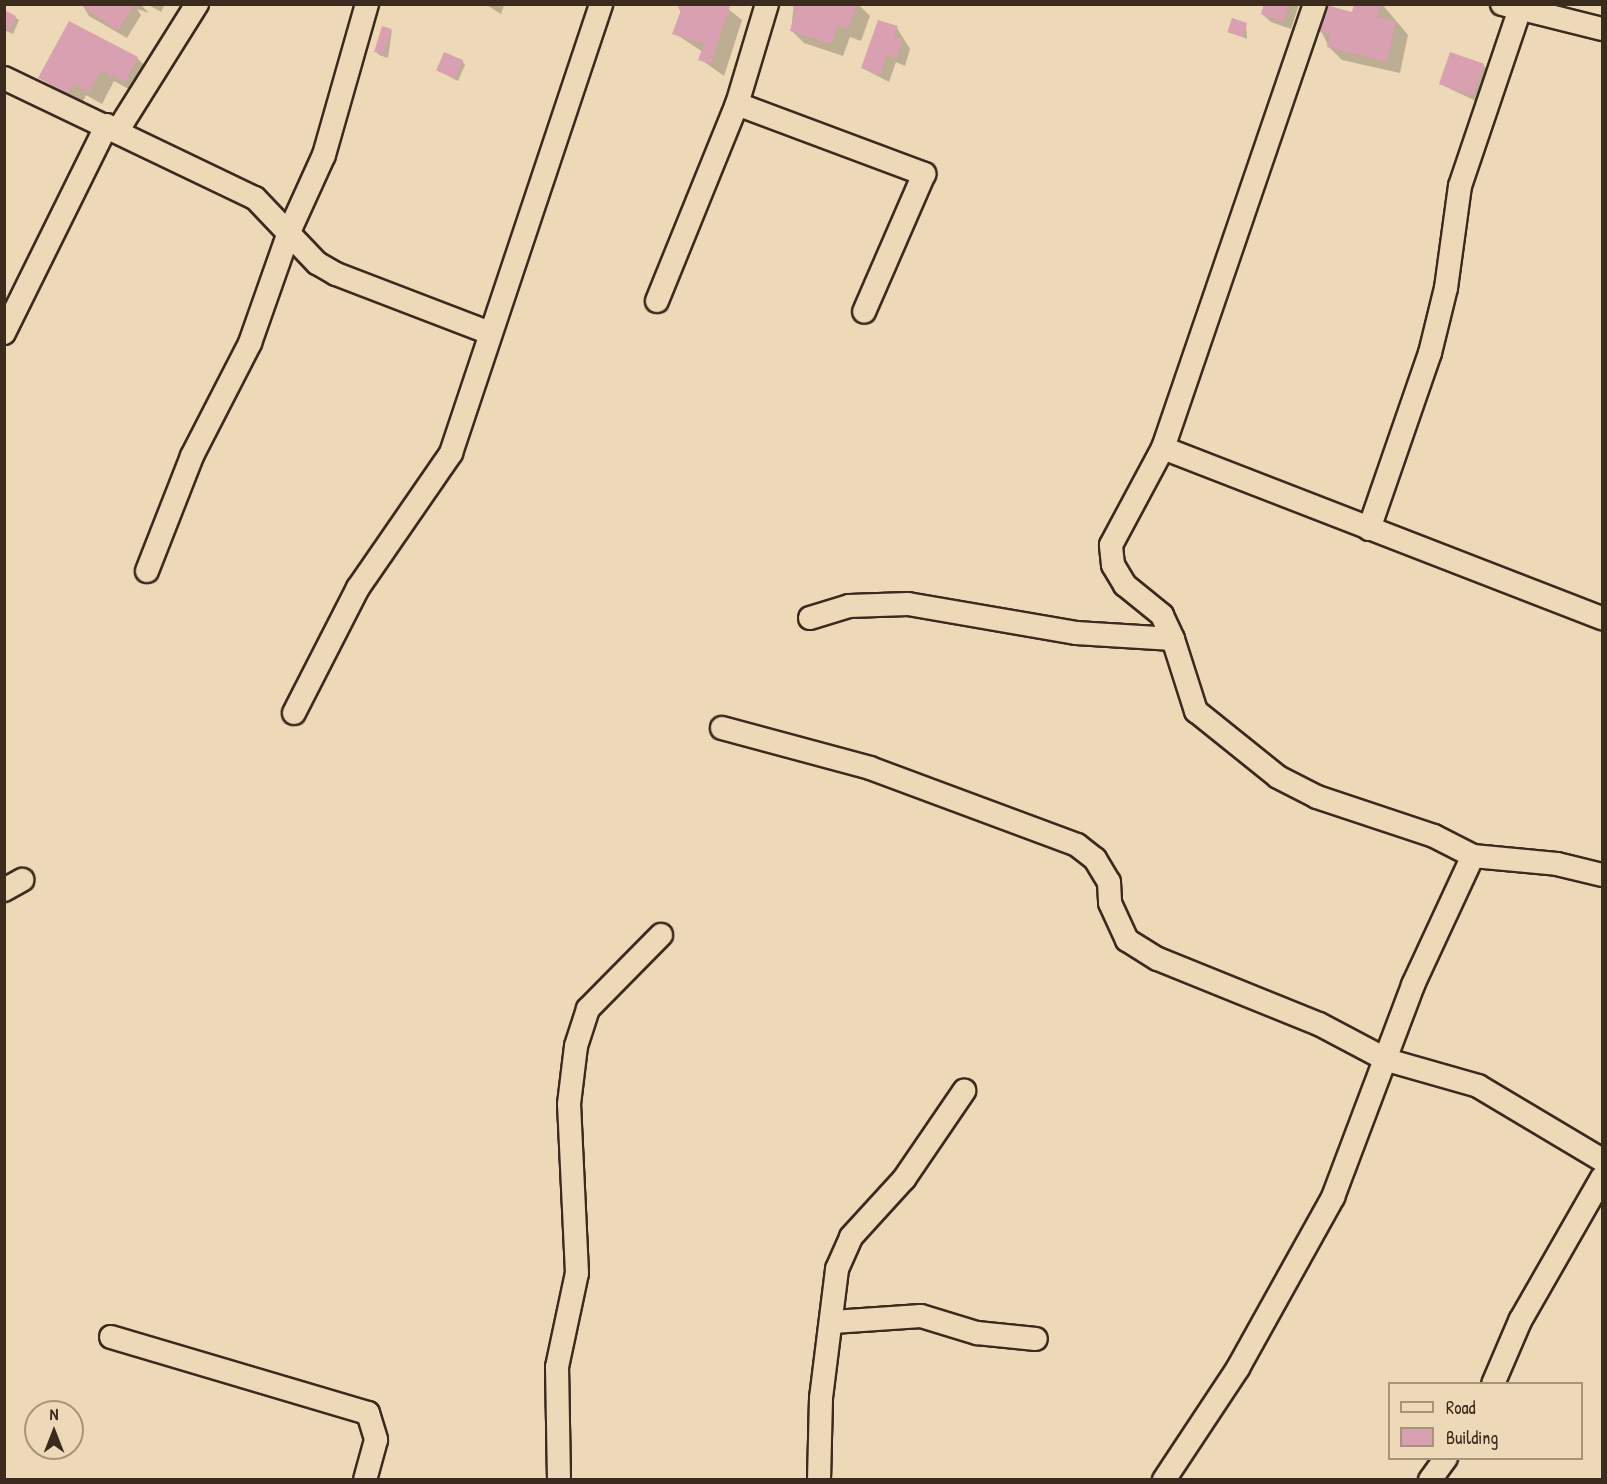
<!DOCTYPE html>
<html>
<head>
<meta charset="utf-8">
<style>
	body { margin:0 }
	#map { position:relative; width:1607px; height:1484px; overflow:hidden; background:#edd9b7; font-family:"Patrick Hand",sans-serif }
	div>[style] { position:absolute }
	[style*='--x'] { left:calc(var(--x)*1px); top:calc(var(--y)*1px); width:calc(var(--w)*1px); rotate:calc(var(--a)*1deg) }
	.shadow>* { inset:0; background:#0003 }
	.building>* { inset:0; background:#d8a0b0; transform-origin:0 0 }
	.roads { filter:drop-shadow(2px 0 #3b2a1e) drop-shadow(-2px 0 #3b2a1e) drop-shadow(0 2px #3b2a1e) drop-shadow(0 -2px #3b2a1e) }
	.street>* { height:22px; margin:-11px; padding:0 11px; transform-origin:11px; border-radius:11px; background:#edd9b7 }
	span { translate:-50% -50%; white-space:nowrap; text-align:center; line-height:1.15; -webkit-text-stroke:6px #edd9b7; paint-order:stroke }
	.frame { position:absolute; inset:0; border:6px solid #3b2a1e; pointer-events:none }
	.legend { position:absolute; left:1388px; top:1382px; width:195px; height:78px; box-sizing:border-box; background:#edd9b7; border:2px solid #a6937a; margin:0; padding:8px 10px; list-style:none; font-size:18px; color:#3b2a1e }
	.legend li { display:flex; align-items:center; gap:12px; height:30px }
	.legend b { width:30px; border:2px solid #a6937a }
	.north { position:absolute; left:24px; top:1400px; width:60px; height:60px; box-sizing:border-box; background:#edd9b7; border:2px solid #a6937a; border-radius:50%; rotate:0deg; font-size:16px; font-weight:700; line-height:24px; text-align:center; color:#3b2a1e }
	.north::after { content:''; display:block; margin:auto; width:21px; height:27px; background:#3b2a1e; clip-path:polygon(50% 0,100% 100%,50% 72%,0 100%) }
</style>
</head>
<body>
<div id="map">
	<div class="shadow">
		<i style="clip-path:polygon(82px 4px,140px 4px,149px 13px,137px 9px,141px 15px,127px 38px,89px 16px)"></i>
		<i style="clip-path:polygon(147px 4px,165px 4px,161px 12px)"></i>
		<i style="clip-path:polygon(485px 4px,503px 4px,504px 5px,501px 14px)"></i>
		<i style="clip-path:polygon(677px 4px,722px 4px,742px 20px,724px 76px,700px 59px,703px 52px,674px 33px,681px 13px)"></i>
		<i style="clip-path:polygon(794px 4px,858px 4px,870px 16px,861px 41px,850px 37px,843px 56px,804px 43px,791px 30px)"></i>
		<i style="clip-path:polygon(1265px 4px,1299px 4px,1291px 29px,1271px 22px,1262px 14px)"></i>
		<i style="clip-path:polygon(1356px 4px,1382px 4px,1408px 35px,1400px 73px,1342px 60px,1329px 47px,1321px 31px,1354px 13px)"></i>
		<i style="clip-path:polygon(5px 11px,19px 20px,13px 34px,4px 30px)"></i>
		<i style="clip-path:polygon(69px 23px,137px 58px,150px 71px,138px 94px,114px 81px,102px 104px,86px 95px,81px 105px,40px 78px)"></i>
		<i style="clip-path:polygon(1246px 24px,1247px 39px,1230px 31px)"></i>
		<i style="clip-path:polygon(897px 28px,910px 49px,905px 66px,896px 62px,889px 82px,862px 68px)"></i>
		<i style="clip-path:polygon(392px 30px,388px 58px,379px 55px,376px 51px)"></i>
		<i style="clip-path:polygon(462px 61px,465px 65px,458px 81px,437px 70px)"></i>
		<i style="clip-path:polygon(1483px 65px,1491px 73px,1480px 103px,1440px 84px)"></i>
	</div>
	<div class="building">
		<i style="clip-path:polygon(80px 4px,132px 4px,133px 5px,118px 31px)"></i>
		<i style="clip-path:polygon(676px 4px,730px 6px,711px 64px,698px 60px,704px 44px,672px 34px,681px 10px)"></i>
		<i style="clip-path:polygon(791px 4px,857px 4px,848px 29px,837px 25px,831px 44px,790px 31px,796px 11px)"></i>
		<i style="clip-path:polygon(1264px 4px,1289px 4px,1283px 22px,1261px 14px)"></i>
		<i style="clip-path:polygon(1354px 4px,1380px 4px,1377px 17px,1396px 21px,1387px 62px,1327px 47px,1330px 34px,1319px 32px,1326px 5px,1352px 12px)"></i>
		<i style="clip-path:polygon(4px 10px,16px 16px,9px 31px,4px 29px)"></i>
		<i style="left:1232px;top:18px;width:16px;height:15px;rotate:18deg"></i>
		<i style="clip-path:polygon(878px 20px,898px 26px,894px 36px,903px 40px,896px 58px,887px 55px,880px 75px,861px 68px)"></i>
		<i style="clip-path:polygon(69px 21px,138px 57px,125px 82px,101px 70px,89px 92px,73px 84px,68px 93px,38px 78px)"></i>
		<i style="left:382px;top:26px;width:10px;height:27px;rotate:17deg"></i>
		<i style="left:444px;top:52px;width:21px;height:20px;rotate:23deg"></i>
		<i style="left:1450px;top:52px;width:36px;height:34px;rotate:19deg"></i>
	</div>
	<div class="roads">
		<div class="street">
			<i style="--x:1502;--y:4;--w:103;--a:14"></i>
			<i style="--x:4;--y:78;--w:278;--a:25.6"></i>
			<i style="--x:255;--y:198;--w:90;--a:46.4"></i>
			<i style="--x:317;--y:263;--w:22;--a:30"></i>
			<i style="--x:336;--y:274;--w:165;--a:21"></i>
			<i style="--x:737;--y:104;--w:200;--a:20.5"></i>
			<i style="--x:924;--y:174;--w:150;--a:113.5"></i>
			<i style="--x:118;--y:130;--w:149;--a:-57.9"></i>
			<i style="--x:657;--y:301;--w:213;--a:-67.9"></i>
			<i style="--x:737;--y:104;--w:104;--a:-73.3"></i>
			<i style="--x:4;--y:333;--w:232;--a:-63.7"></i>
			<i style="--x:1163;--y:448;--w:471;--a:21.2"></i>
			<i style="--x:1369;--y:529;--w:186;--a:-70.9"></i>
			<i style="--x:1430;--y:353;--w:67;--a:-76.2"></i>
			<i style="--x:1446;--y:288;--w:103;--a:-82.2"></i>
			<i style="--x:1460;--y:186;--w:187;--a:-71.3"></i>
			<i style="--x:147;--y:571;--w:123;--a:-68.6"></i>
			<i style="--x:192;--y:456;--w:127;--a:-62.8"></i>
			<i style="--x:250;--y:343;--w:118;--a:-70.6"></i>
			<i style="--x:289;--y:232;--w:85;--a:-65.6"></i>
			<i style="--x:324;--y:155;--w:157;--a:-74.1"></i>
			<i style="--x:810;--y:618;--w:41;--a:-17.1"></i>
			<i style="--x:849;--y:606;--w:59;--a:-1.9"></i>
			<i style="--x:908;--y:604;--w:170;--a:9.8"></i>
			<i style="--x:1076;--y:633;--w:97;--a:3.5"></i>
			<i style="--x:1173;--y:639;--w:76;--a:72.3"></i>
			<i style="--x:1196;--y:711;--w:105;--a:38.8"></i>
			<i style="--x:1278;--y:777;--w:44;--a:27.1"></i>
			<i style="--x:1317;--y:797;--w:123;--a:18.4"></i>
			<i style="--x:1434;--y:836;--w:44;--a:27.1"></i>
			<i style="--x:1473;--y:856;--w:84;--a:5.4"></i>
			<i style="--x:1557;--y:864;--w:46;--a:13.7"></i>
			<i style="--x:1173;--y:639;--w:26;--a:-115"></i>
			<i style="--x:1162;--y:615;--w:48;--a:-141"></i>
			<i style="--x:1125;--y:585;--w:23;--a:-121"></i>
			<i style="--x:1113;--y:565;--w:20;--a:-96"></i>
			<i style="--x:1111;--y:545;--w:110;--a:-61.8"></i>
			<i style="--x:1163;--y:448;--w:469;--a:-71.1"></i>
			<i style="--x:294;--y:713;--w:140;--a:-62.9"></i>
			<i style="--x:358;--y:588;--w:164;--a:-55.4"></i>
			<i style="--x:451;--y:453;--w:473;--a:-71.5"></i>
			<i style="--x:722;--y:728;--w:153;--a:15.1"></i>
			<i style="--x:870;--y:768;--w:221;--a:20.4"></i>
			<i style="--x:1077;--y:845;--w:23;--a:38"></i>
			<i style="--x:1095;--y:859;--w:27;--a:59"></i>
			<i style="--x:1109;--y:882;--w:21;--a:87"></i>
			<i style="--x:1110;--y:903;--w:41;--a:65.3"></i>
			<i style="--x:1127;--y:940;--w:36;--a:32"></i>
			<i style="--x:1158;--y:959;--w:174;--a:22"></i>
			<i style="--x:1319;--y:1024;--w:77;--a:27.9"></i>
			<i style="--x:1387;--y:1060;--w:95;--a:15.9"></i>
			<i style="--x:1478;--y:1086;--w:144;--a:30.8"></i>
			<i style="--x:4;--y:890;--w:21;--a:-29"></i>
			<i style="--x:833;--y:1322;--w:88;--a:-3.9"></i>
			<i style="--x:921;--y:1316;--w:59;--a:16.9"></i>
			<i style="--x:977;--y:1333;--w:59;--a:5.8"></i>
			<i style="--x:111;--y:1337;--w:268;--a:16.5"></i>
			<i style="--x:368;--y:1413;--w:28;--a:73"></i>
			<i style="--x:376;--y:1440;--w:41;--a:105.4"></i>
			<i style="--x:1493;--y:1384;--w:69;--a:-66.8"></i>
			<i style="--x:1520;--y:1321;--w:165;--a:-60.2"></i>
			<i style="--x:559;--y:1480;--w:113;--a:-91"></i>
			<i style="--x:557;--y:1367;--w:96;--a:-78"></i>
			<i style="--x:577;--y:1273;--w:169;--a:-92.7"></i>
			<i style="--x:569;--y:1104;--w:58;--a:-83.1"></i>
			<i style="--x:576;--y:1046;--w:39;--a:-72"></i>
			<i style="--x:588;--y:1009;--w:104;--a:-45.4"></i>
			<i style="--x:819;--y:1480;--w:82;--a:-88.6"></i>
			<i style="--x:821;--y:1398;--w:130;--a:-82.9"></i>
			<i style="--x:837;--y:1269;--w:35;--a:-66"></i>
			<i style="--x:851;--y:1237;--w:79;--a:-47.6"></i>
			<i style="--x:904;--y:1179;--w:107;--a:-55.7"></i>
			<i style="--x:1164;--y:1480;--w:134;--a:-56.5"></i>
			<i style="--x:1238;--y:1368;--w:196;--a:-60.9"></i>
			<i style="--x:1333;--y:1197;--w:227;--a:-69.3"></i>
			<i style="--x:1413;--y:985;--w:142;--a:-65.1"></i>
			<i style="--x:1430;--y:1480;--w:27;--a:-54"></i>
		</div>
	</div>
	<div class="frame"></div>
	<ul class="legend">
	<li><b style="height:8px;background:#edd9b7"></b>Road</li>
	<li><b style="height:16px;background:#d8a0b0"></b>Building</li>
	</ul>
	<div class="north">N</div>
</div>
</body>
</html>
